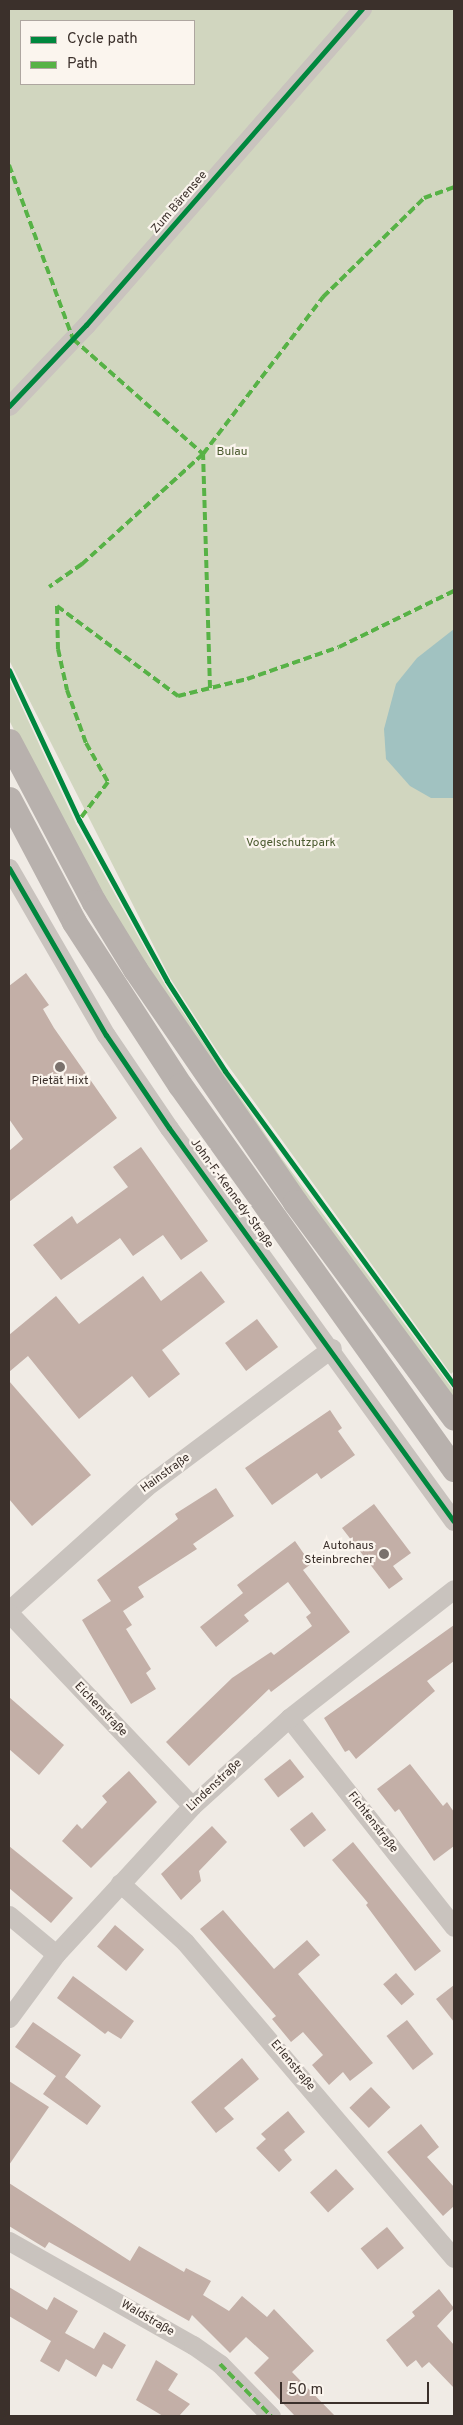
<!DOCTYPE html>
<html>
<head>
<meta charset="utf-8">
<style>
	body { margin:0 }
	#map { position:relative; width:463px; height:2425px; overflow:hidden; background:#f0ebe5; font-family:Overpass,sans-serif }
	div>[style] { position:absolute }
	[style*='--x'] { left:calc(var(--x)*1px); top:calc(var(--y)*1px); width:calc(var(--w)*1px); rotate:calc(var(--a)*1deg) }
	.green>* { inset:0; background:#d1d6bf }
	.water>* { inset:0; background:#a1c2c1 }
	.building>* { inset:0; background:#c3afa7; transform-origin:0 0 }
	.minor>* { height:19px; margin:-9.5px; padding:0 9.5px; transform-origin:9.5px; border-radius:9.5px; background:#c9c3be }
	.major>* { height:25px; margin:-12.5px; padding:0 12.5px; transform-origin:12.5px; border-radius:12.5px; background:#b8b1ad }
	.quiet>* { height:4px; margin-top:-2px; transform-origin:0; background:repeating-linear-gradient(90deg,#57b246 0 8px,transparent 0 12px) }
	.cycleway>* { height:5px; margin:-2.5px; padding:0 2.5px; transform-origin:2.5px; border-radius:2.5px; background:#00873e }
	.dots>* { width:14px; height:14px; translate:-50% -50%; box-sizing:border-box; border:2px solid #fbf5ee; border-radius:50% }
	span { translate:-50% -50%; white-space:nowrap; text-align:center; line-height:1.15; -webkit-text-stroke:4.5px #fbf5ee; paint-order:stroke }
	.street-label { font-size:12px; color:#3b302b }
	.park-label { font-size:12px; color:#4a5a2e }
	.poi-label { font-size:12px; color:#3b302b }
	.right { translate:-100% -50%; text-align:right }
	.frame { position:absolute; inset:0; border:10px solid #3b302b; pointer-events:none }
	.legend { position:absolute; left:20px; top:20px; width:175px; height:65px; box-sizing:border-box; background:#fbf5ee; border:1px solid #aea6a0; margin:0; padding:6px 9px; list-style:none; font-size:15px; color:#3b302b }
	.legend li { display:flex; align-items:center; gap:10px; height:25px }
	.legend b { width:25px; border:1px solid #aea6a0 }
	.scale { position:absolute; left:280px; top:2382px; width:149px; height:22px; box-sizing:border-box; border:2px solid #3b302b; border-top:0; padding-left:6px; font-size:15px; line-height:18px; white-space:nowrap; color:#3b302b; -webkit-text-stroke:4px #fbf5ee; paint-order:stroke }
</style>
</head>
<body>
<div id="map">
	<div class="green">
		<i style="clip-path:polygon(evenodd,9px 9px,454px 9px,454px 1371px,451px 1374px,216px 1049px,170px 978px,9px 660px,9px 9px,21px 21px,194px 21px,194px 84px,21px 84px,21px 21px)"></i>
		<i style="clip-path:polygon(9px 679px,76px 824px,168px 990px,280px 1156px,454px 1391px,454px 1401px,304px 1198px,141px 964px,65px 831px,9px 720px)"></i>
	</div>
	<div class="water">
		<i style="clip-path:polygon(454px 629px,454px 798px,431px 798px,410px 786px,386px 759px,384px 729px,396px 684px,417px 658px)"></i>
	</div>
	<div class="building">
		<i style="clip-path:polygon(26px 973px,49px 1005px,43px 1009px,54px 1028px,117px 1118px,9px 1202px,9px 1151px,23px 1139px,9px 1119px,9px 986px)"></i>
		<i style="clip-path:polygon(141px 1147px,208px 1241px,181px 1260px,163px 1235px,133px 1256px,120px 1238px,61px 1280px,33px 1245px,72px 1216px,77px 1224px,128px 1187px,113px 1167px)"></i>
		<i style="clip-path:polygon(201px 1271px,225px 1302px,162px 1350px,180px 1374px,149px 1398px,132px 1376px,79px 1419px,28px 1356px,9px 1372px,9px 1335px,56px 1296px,79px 1324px,143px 1276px,161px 1301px)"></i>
		<i style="left:257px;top:1319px;width:35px;height:40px;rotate:53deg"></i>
		<i style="clip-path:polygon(9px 1381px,91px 1475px,32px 1526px,9px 1499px)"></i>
		<i style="clip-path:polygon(330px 1410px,342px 1428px,338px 1431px,355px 1455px,321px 1479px,317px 1473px,272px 1505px,245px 1468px)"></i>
		<i style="clip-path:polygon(216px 1488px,234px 1516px,193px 1544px,197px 1549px,138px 1587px,144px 1597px,123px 1611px,132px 1625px,126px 1629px,151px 1669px,146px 1673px,156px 1689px,131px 1704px,82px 1620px,111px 1601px,97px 1580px,178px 1519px,175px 1514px)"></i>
		<i style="clip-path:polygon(374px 1504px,411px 1553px,393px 1566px,403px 1579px,389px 1589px,342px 1528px)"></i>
		<i style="clip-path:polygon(295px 1541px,311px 1564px,303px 1570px,350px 1632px,271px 1692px,269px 1689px,189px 1766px,166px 1742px,232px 1678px,271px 1652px,274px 1655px,312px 1626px,306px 1617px,311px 1613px,288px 1582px,244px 1615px,249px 1621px,216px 1647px,200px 1627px,243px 1593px,237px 1585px)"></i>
		<i style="clip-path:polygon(454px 1625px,454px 1661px,427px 1681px,435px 1691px,356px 1759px,349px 1750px,345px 1752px,324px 1718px)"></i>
		<i style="clip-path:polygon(9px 1697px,64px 1745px,39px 1775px,9px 1749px)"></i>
		<i style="left:290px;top:1759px;width:23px;height:33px;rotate:52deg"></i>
		<i style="clip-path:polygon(410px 1764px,443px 1806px,447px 1802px,454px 1812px,454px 1846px,434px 1861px,399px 1809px,395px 1812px,377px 1789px)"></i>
		<i style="clip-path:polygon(129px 1771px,157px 1802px,91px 1868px,62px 1841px,77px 1824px,82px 1829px,107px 1802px,102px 1796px)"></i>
		<i style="left:312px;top:1812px;width:23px;height:28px;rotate:52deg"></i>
		<i style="clip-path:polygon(212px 1826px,227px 1842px,199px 1871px,201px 1881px,181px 1900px,161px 1874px)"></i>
		<i style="clip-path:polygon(353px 1842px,441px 1951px,415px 1971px,366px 1905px,368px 1903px,332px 1860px)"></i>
		<i style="clip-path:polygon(9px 1846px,73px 1898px,51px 1923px,9px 1888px)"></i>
		<i style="clip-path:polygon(223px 1910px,274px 1969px,307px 1940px,320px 1955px,298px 1974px,373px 2063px,350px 2081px,343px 2072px,329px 2085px,312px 2065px,323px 2055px,303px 2032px,291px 2042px,272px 2019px,276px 2016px,200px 1929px)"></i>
		<i style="left:115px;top:1925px;width:38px;height:28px;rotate:40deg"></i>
		<i style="left:396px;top:1973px;width:28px;height:17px;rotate:49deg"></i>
		<i style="clip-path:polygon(73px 1976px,134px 2021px,121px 2039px,108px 2031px,105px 2034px,57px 1998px)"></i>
		<i style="clip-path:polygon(454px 1985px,454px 2022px,436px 1999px)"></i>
		<i style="left:407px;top:2020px;width:43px;height:26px;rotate:52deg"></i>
		<i style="clip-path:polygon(33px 2022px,81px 2055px,65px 2077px,101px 2106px,87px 2125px,43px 2094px,56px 2076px,15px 2047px)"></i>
		<i style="clip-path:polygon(242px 2058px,259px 2079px,224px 2108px,234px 2119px,216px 2133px,191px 2102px)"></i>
		<i style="clip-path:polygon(9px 2081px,49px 2107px,9px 2165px)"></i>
		<i style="left:371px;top:2087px;width:28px;height:30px;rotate:46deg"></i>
		<i style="clip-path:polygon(288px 2111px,305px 2132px,284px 2150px,292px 2160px,279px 2172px,256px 2148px,266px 2139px,261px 2134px)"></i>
		<i style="clip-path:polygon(421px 2124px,439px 2147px,427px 2157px,454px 2187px,454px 2206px,443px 2216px,387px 2152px)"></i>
		<i style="left:336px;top:2169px;width:27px;height:35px;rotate:48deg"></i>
		<i style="clip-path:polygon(9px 2183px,130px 2261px,139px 2246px,184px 2272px,186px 2268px,211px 2281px,203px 2295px,229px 2311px,242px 2296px,267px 2317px,274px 2309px,314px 2351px,292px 2372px,335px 2416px,295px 2416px,254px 2373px,269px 2358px,246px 2337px,230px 2353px,192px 2315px,189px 2321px,49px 2242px,45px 2248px,9px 2226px)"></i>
		<i style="left:387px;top:2227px;width:27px;height:34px;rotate:51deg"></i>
		<i style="clip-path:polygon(9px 2287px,47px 2310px,54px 2297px,78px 2311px,65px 2333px,94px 2349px,104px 2332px,126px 2345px,112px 2369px,103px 2364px,96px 2377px,66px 2359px,59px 2372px,40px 2361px,51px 2341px,9px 2316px)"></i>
		<i style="clip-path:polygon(439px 2289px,454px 2308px,437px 2326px,454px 2345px,454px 2388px,429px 2362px,422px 2368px,416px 2360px,407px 2367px,386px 2340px,415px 2316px,412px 2312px)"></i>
		<i style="clip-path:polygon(156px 2360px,178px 2374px,168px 2390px,190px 2404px,179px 2416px,163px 2416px,136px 2400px)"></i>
	</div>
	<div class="minor">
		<i style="--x:9;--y:406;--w:112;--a:-46.5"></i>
		<i style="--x:86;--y:325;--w:420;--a:-48.9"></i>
		<i style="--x:9;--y:868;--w:193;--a:59.9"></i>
		<i style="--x:106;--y:1035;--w:112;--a:55.9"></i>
		<i style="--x:169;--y:1128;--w:485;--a:54.1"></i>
		<i style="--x:9;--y:1610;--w:184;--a:-41.9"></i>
		<i style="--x:146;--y:1487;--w:232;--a:-36.8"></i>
		<i style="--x:9;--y:1613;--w:266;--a:46.5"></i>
		<i style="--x:289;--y:1718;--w:266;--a:51.7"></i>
		<i style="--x:120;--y:1883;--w:88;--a:42.2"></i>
		<i style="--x:185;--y:1942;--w:415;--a:49.6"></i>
		<i style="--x:9;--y:1915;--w:61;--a:39.7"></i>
		<i style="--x:9;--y:2018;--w:79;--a:-53.7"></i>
		<i style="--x:56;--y:1954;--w:201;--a:-47.4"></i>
		<i style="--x:192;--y:1806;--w:131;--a:-42.2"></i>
		<i style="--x:289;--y:1718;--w:209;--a:-38"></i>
		<i style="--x:9;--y:2241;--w:211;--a:29.5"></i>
		<i style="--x:193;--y:2345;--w:33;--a:35"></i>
		<i style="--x:220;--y:2364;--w:73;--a:45.6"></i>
	</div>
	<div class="major">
		<i style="--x:9;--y:741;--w:182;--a:62.2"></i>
		<i style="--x:94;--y:902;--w:79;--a:58.5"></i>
		<i style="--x:135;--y:969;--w:283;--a:55.5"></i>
		<i style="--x:295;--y:1202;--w:268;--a:53.6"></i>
		<i style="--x:9;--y:799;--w:139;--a:62.1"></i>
		<i style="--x:74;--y:922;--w:194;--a:57"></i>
		<i style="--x:180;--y:1085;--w:472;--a:54.5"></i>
	</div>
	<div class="quiet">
		<i style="--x:9;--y:165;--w:185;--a:69.8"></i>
		<i style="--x:73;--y:339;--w:174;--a:41.5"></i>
		<i style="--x:203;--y:454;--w:164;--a:137.7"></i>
		<i style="--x:82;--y:564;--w:40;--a:145.1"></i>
		<i style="--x:57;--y:606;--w:151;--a:36.6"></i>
		<i style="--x:178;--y:696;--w:71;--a:-13.8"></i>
		<i style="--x:247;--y:679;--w:97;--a:-19.2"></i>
		<i style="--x:339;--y:647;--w:128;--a:-26"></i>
		<i style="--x:57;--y:606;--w:43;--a:88.7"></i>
		<i style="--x:58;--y:649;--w:42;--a:77.6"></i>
		<i style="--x:67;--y:690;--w:56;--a:70.3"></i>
		<i style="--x:86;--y:743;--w:45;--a:60.6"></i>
		<i style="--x:108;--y:782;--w:48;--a:127.3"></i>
		<i style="--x:210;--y:688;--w:234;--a:-91.7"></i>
		<i style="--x:203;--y:454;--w:198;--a:-52.6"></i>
		<i style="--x:323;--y:297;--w:141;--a:-44.4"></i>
		<i style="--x:424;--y:198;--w:32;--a:-20"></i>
		<i style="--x:220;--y:2364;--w:73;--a:45.6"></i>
	</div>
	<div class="cycleway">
		<i style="--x:9;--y:406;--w:112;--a:-46.5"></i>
		<i style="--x:86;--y:325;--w:420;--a:-48.9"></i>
		<i style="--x:9;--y:670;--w:166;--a:65"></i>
		<i style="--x:79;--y:820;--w:183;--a:61.3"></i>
		<i style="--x:167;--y:981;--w:107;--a:57.2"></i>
		<i style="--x:225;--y:1071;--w:389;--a:53.9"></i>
		<i style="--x:9;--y:868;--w:193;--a:59.9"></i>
		<i style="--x:106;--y:1035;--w:112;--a:55.9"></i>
		<i style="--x:169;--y:1128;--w:485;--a:54.1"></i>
	</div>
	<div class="dots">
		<i style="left:60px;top:1067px;background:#7a716c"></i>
		<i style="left:384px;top:1554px;background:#7a716c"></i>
	</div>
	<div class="street-label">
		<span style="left:180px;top:203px;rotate:-49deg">Zum Bärensee</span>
		<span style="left:231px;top:1194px;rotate:54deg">John-F.-Kennedy-Straße</span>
		<span style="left:166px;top:1474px;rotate:-36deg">Hainstraße</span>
		<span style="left:100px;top:1710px;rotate:46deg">Eichenstraße</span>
		<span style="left:215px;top:1786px;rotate:-43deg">Lindenstraße</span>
		<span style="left:372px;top:1823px;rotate:52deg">Fichtenstraße</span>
		<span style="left:292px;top:2066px;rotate:50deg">Erlenstraße</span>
		<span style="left:147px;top:2319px;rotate:30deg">Waldstraße</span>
	</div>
	<div class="park-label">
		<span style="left:232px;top:453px">Bulau</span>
		<span style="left:291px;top:844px">Vogelschutzpark</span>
	</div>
	<div class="poi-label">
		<span style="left:60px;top:1082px">Pietät Hixt</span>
		<span class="right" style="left:374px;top:1554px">Autohaus<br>Steinbrecher</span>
	</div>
	<div class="frame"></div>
	<ul class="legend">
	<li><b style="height:6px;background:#00873e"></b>Cycle path</li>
	<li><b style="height:6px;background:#57b246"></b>Path</li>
	</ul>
	<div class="scale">50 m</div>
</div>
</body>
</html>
